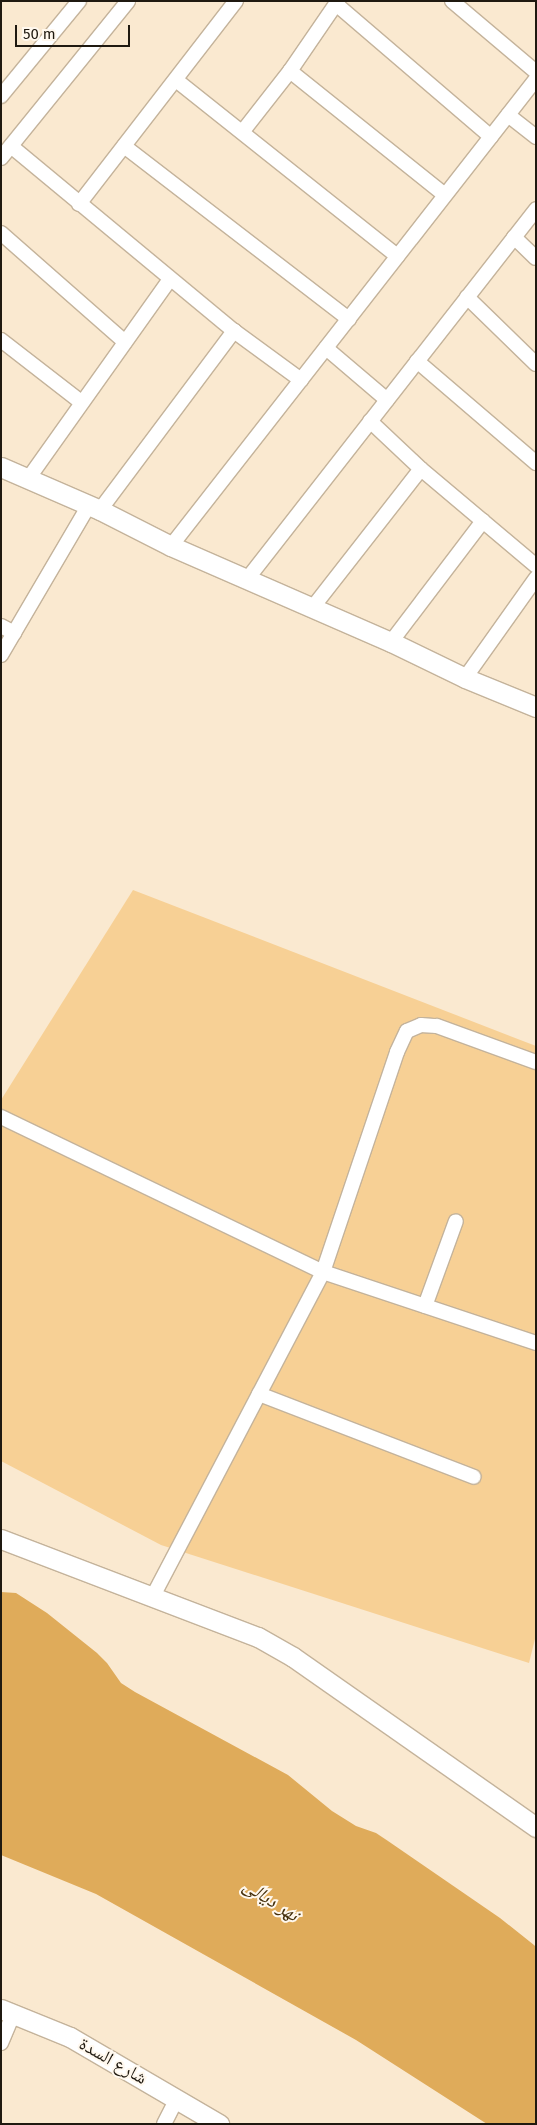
<!DOCTYPE html>
<html>
<head>
<meta charset="utf-8">
<style>
	body { margin:0 }
	#map { position:relative; width:537px; height:2125px; overflow:hidden; background:#fae9d0; font-family:"Fira Sans","Noto Naskh Arabic",sans-serif }
	div>[style] { position:absolute }
	[style*='--x'] { left:calc(var(--x)*1px); top:calc(var(--y)*1px); width:calc(var(--w)*1px); rotate:calc(var(--a)*1deg) }
	.green>* { inset:0; background:#f7d095 }
	.water>* { inset:0; background:#dfab5a }
	.roads { filter:drop-shadow(1px 0 #c4b39b) drop-shadow(-1px 0 #c4b39b) drop-shadow(0 1px #c4b39b) drop-shadow(0 -1px #c4b39b) }
	.street>* { height:14px; margin:-7px; padding:0 7px; transform-origin:7px; border-radius:7px; background:#fff }
	.secondary>* { height:19px; margin:-9.5px; padding:0 9.5px; transform-origin:9.5px; border-radius:9.5px; background:#fff }
	span { translate:-50% -50%; white-space:nowrap; text-align:center; line-height:1.15; -webkit-text-stroke:4px #fff8ee; paint-order:stroke }
	.street-label { font-size:18px; color:#1f1910 }
	.water-label { font-size:19px; color:#442f0b; font-style:italic }
	.frame { position:absolute; inset:0; border:2px solid #1f1910; pointer-events:none }
	.scale { position:absolute; left:15px; top:25px; width:115px; height:22px; box-sizing:border-box; border:2px solid #1f1910; border-top:0; padding-left:6px; font-size:15px; line-height:18px; white-space:nowrap; color:#1f1910; -webkit-text-stroke:4px #fff8ee; paint-order:stroke }
</style>
</head>
<body>
<div id="map">
	<div class="green">
		<i style="clip-path:polygon(133px 890px,536px 1046px,536px 1635px,529px 1663px,161px 1545px,1px 1461px,1px 1100px)"></i>
	</div>
	<div class="water">
		<i style="clip-path:polygon(1px 1592px,16px 1593px,47px 1613px,97px 1653px,107px 1663px,121px 1683px,135px 1692px,288px 1775px,332px 1811px,356px 1826px,376px 1833px,388px 1841px,500px 1918px,534px 1945px,536px 1947px,536px 2124px,487px 2124px,356px 2040px,96px 1894px,1px 1855px)"></i>
	</div>
	<div class="roads">
		<div class="street">
			<i style="--x:452;--y:1;--w:110;--a:40.2"></i>
			<i style="--x:336;--y:4;--w:204;--a:40.6"></i>
			<i style="--x:290;--y:71;--w:198;--a:38.7"></i>
			<i style="--x:176;--y:80;--w:283;--a:38.5"></i>
			<i style="--x:1;--y:96;--w:123;--a:-50.6"></i>
			<i style="--x:508;--y:115;--w:36;--a:38"></i>
			<i style="--x:243;--y:131;--w:76;--a:-51.9"></i>
			<i style="--x:290;--y:71;--w:85;--a:-55.6"></i>
			<i style="--x:11;--y:146;--w:290;--a:39.7"></i>
			<i style="--x:234;--y:331;--w:83;--a:36.2"></i>
			<i style="--x:124;--y:146;--w:284;--a:37.6"></i>
			<i style="--x:1;--y:158;--w:202;--a:-51"></i>
			<i style="--x:79;--y:204;--w:257;--a:-52.3"></i>
			<i style="--x:1;--y:233;--w:165;--a:41.3"></i>
			<i style="--x:514;--y:237;--w:30;--a:44"></i>
			<i style="--x:467;--y:297;--w:96;--a:44.2"></i>
			<i style="--x:1;--y:340;--w:101;--a:37.8"></i>
			<i style="--x:326;--y:348;--w:80;--a:40.4"></i>
			<i style="--x:417;--y:361;--w:157;--a:40.6"></i>
			<i style="--x:370;--y:421;--w:70;--a:43.3"></i>
			<i style="--x:421;--y:469;--w:150;--a:40.1"></i>
			<i style="--x:28;--y:479;--w:245;--a:-54.6"></i>
			<i style="--x:100;--y:510;--w:224;--a:-53.2"></i>
			<i style="--x:171;--y:546;--w:593;--a:-51.99"></i>
			<i style="--x:248;--y:578;--w:468;--a:-52"></i>
			<i style="--x:313;--y:607;--w:175;--a:-52"></i>
			<i style="--x:1;--y:626;--w:15;--a:28"></i>
			<i style="--x:391;--y:642;--w:152;--a:-52.8"></i>
			<i style="--x:1;--y:655;--w:174;--a:-59.6"></i>
			<i style="--x:465;--y:678;--w:123;--a:-54.6"></i>
			<i style="--x:1;--y:1117;--w:357;--a:25.7"></i>
			<i style="--x:323;--y:1272;--w:225;--a:18.4"></i>
			<i style="--x:425;--y:1306;--w:90;--a:-70"></i>
			<i style="--x:259;--y:1394;--w:230;--a:21.1"></i>
			<i style="--x:153;--y:1596;--w:366;--a:-62.3"></i>
			<i style="--x:323;--y:1272;--w:232;--a:-71.4"></i>
			<i style="--x:397;--y:1052;--w:23;--a:-65"></i>
			<i style="--x:407;--y:1031;--w:15;--a:-23"></i>
			<i style="--x:421;--y:1025;--w:16;--a:4"></i>
			<i style="--x:437;--y:1026;--w:105;--a:20"></i>
			<i style="--x:1;--y:2043;--w:33;--a:-67"></i>
			<i style="--x:164;--y:2124;--w:29;--a:-63"></i>
		</div>
		<div class="secondary">
			<i style="--x:1;--y:467;--w:108;--a:23.5"></i>
			<i style="--x:100;--y:510;--w:80;--a:26.9"></i>
			<i style="--x:171;--y:546;--w:240;--a:23.6"></i>
			<i style="--x:391;--y:642;--w:82;--a:25.9"></i>
			<i style="--x:465;--y:678;--w:77;--a:22.2"></i>
			<i style="--x:1;--y:1539;--w:275;--a:20.9"></i>
			<i style="--x:258;--y:1637;--w:40;--a:29.7"></i>
			<i style="--x:293;--y:1657;--w:297;--a:35"></i>
			<i style="--x:1;--y:2009;--w:74;--a:22.1"></i>
			<i style="--x:70;--y:2037;--w:173;--a:30.3"></i>
		</div>
	</div>
	<div class="street-label">
		<span style="left:113px;top:2061px;rotate:30deg">شارع السدة</span>
	</div>
	<div class="water-label">
		<span style="left:271px;top:1900px;rotate:33deg">نهر ديالى</span>
	</div>
	<div class="frame"></div>
	<div class="scale">50 m</div>
</div>
</body>
</html>
